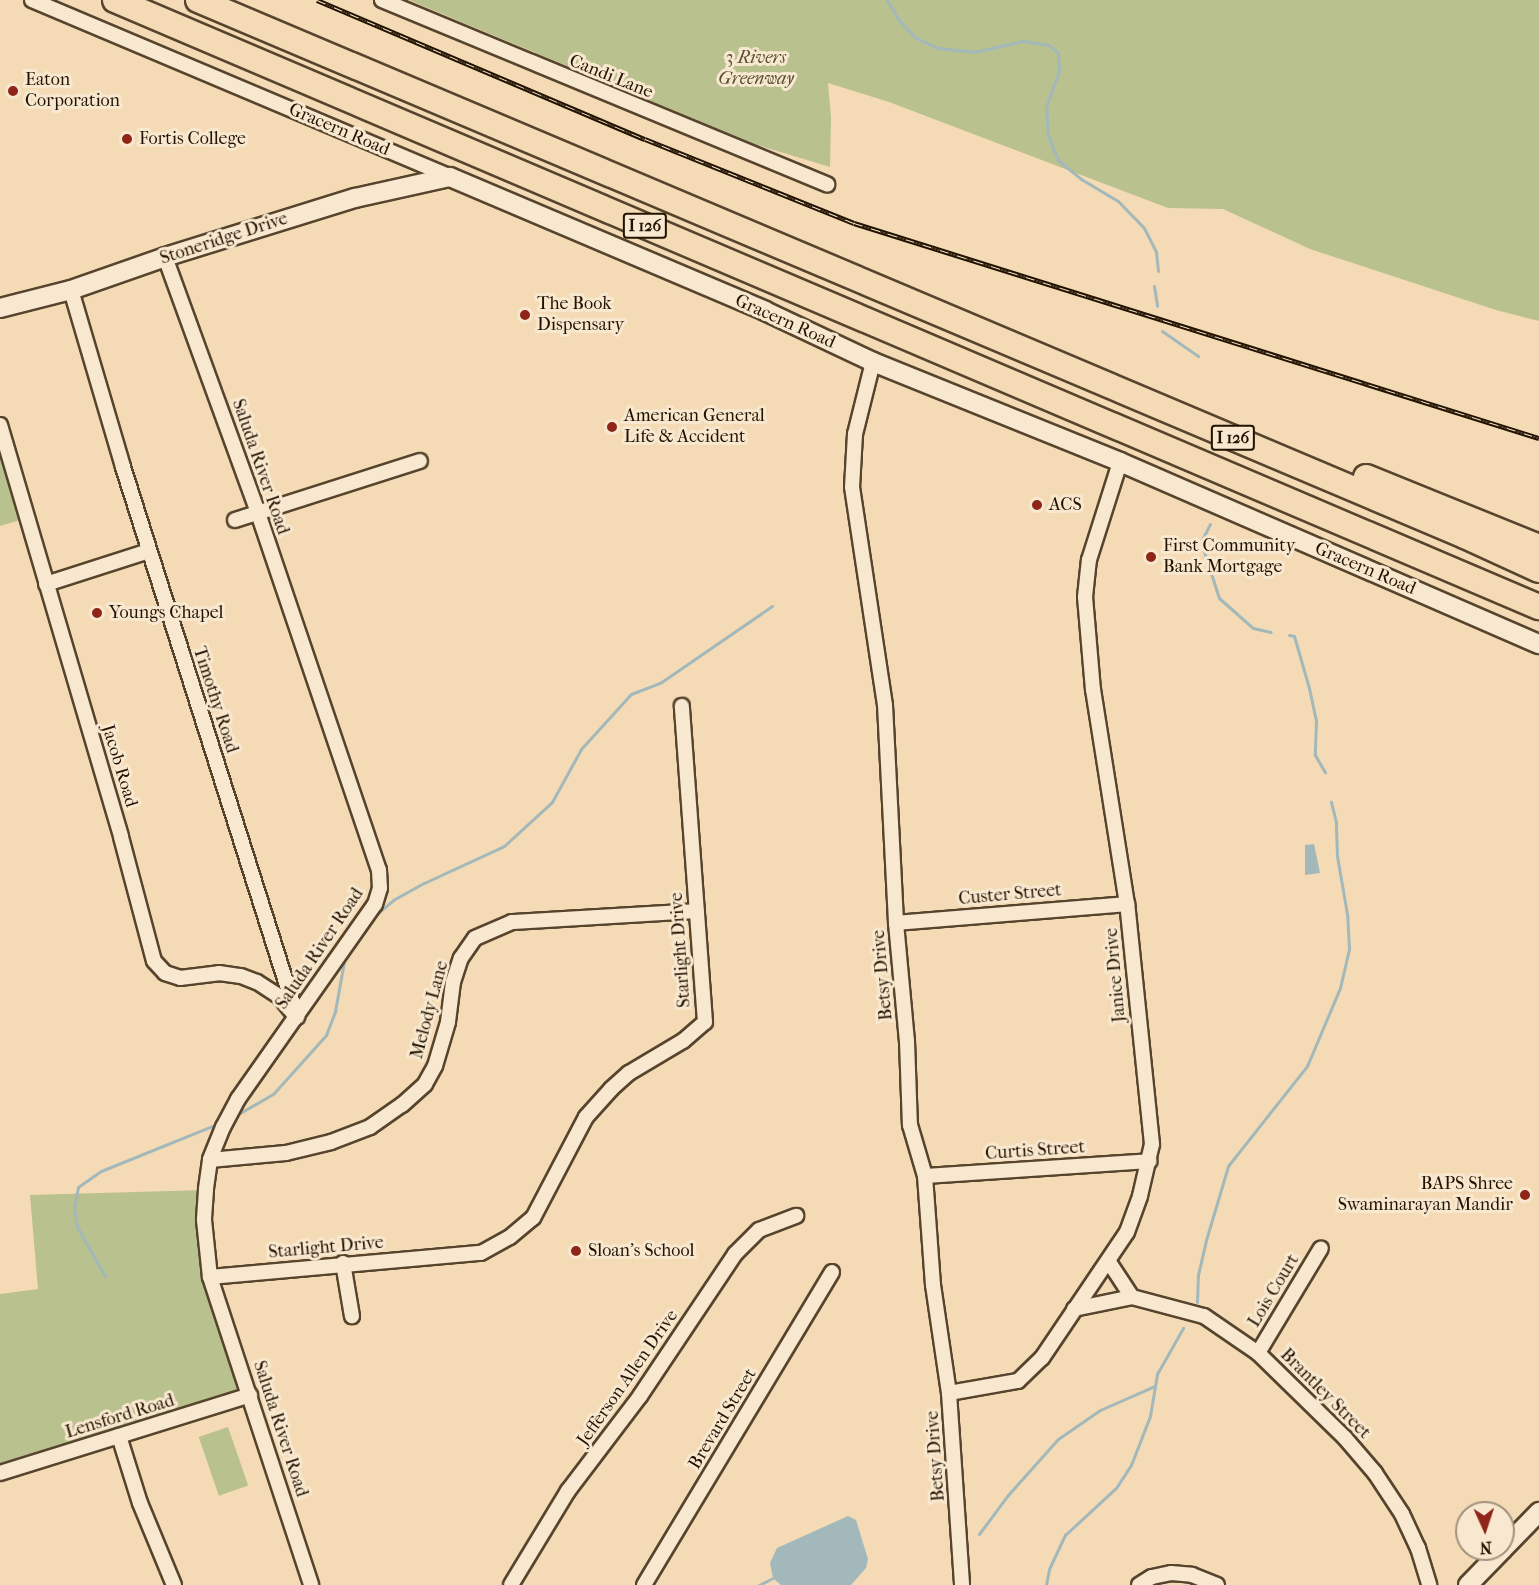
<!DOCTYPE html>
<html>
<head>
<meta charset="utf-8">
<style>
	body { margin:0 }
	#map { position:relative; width:1539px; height:1585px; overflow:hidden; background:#f4dbb5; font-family:"IM FELL French Canon",serif }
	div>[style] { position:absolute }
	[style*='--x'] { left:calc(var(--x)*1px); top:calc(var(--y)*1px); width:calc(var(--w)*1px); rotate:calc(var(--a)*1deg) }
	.green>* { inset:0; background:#b9c18f; transform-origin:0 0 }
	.water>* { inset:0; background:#a2b8ba }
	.stream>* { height:3px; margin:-1.5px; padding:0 1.5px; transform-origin:1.5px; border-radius:1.5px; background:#a2b8ba }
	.roads { filter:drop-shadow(2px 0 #56442d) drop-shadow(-2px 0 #56442d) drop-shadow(0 2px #56442d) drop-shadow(0 -2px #56442d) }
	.street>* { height:14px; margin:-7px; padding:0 7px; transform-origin:7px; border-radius:7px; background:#f8e8cf }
	.secondary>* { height:18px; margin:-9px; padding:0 9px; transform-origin:9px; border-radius:9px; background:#f8e8cf }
	.highway>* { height:24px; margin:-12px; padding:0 12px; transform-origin:12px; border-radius:12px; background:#f4dbb5 }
	.rail>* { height:5px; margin-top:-2.5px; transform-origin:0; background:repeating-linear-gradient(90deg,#f8e8cf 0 9px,#221200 0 18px); box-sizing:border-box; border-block:2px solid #221200 }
	.dots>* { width:16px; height:16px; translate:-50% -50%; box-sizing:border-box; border:3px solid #f8e8cf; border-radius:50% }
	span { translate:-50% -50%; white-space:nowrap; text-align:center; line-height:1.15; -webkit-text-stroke:6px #f8e8cf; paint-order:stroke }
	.shield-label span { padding:2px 4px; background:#f8e8cf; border:2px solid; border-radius:4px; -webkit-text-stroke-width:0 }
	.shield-label { font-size:16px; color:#221200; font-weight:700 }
	.park-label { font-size:18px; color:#574f32; font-style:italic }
	.street-label { font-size:18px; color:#221200 }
	.poi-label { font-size:18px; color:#221200 }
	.left { translate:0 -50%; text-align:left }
	.right { translate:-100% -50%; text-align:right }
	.north { position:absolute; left:1455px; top:1501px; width:60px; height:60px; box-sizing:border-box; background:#f8e8cf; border:2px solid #a2927c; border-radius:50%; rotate:177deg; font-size:16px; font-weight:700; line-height:24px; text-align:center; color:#221200 }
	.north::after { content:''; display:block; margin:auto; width:21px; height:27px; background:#8f2418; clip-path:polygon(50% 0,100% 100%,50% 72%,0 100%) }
</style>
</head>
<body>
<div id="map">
	<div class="green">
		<i style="clip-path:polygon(409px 0,1539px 0,1539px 321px,1496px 310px,1310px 249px,1223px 209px,1168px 208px,889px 102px,828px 83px,831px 117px,830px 167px,754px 144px)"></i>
		<i style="clip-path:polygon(8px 454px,27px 518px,0 526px,0 456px)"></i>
		<i style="clip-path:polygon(206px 1190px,206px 1248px,250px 1395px,0 1473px,0 1294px,38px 1289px,30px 1195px)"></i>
		<i style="left:228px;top:1427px;width:62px;height:31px;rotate:71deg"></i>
	</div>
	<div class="water">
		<i style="clip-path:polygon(1314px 844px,1320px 873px,1305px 875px,1305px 845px)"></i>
		<i style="clip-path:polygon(848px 1516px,856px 1520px,868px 1559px,866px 1568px,851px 1585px,781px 1585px,773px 1578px,770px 1563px,777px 1548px)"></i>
	</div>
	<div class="stream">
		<i style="--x:887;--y:0;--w:22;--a:60"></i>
		<i style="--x:898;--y:19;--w:24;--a:48"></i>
		<i style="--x:914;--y:37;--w:26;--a:25"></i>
		<i style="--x:938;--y:48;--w:36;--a:6"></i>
		<i style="--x:974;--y:52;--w:50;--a:-12.7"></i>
		<i style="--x:1023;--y:41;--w:26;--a:9"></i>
		<i style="--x:1049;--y:45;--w:12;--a:42"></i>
		<i style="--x:1058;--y:53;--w:18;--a:87"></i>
		<i style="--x:1059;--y:71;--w:37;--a:110"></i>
		<i style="--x:1046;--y:106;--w:29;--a:86"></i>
		<i style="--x:1048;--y:135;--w:15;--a:70"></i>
		<i style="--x:1053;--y:149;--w:13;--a:63"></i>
		<i style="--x:1059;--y:161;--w:28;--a:39"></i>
		<i style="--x:1081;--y:179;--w:43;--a:30.7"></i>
		<i style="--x:1118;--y:201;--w:37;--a:46"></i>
		<i style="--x:1144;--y:228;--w:27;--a:63"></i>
		<i style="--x:1156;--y:252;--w:19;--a:84"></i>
		<i style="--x:1154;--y:286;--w:20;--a:81"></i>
		<i style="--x:1162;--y:331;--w:44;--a:34.8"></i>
		<i style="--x:1210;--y:524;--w:20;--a:117"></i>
		<i style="--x:1201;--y:542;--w:59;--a:72.2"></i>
		<i style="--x:1219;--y:598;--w:45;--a:41.4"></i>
		<i style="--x:1253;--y:628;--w:18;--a:13"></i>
		<i style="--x:1289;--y:635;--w:5;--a:11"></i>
		<i style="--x:1294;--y:636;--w:54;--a:73.9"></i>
		<i style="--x:1309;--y:688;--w:33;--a:78"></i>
		<i style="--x:1316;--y:720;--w:35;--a:92"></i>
		<i style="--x:1315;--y:755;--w:20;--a:60"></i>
		<i style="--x:373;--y:917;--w:26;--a:-40"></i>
		<i style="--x:393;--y:900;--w:35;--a:-29"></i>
		<i style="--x:424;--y:883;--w:88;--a:-24.8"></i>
		<i style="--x:504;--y:846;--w:65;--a:-42.5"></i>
		<i style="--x:552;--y:802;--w:60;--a:-61.3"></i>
		<i style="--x:581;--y:749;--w:74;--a:-47.7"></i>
		<i style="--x:631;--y:694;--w:31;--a:-21"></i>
		<i style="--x:660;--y:683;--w:136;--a:-34.5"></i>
		<i style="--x:240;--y:1113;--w:39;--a:-30"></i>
		<i style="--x:274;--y:1093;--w:78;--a:-48.1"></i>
		<i style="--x:326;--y:1035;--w:26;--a:-69"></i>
		<i style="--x:335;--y:1011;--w:56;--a:-79.7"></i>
		<i style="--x:105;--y:1276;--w:56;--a:-119.7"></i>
		<i style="--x:77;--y:1227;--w:19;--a:-99"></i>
		<i style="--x:74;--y:1208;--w:21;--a:-79"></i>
		<i style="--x:78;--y:1187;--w:28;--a:-35"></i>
		<i style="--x:101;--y:1171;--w:123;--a:-22"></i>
		<i style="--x:1197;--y:1302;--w:27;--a:-88"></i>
		<i style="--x:1198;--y:1275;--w:36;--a:-77"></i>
		<i style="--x:1206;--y:1240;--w:77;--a:-73.4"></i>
		<i style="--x:1228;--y:1166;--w:127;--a:-51.7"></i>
		<i style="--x:1307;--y:1066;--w:85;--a:-67.1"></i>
		<i style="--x:1340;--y:988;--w:40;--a:-77"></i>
		<i style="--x:1349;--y:949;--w:35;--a:-93"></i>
		<i style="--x:1347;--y:914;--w:59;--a:-99.8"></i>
		<i style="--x:1337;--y:856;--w:34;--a:-92"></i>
		<i style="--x:1336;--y:822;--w:21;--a:-104"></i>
		<i style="--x:979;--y:1534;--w:49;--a:-53.4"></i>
		<i style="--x:1008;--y:1495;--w:75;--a:-48.2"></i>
		<i style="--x:1058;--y:1439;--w:51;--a:-34.6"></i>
		<i style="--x:1100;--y:1410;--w:60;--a:-23.6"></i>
		<i style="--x:759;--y:1585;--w:16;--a:-27"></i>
		<i style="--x:1046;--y:1585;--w:16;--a:-79"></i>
		<i style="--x:1049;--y:1569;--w:38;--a:-65"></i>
		<i style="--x:1065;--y:1535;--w:69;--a:-42.7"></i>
		<i style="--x:1116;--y:1488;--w:27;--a:-57"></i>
		<i style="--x:1131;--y:1465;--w:53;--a:-68.8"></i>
		<i style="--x:1150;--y:1416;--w:43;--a:-80.5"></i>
		<i style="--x:1157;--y:1374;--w:53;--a:-60.5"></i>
	</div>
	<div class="roads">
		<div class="street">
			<i style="--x:32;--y:0;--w:454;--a:22.9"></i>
			<i style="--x:382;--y:0;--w:482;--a:22.5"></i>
			<i style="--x:165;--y:257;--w:272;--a:70"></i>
			<i style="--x:258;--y:513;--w:377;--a:71.3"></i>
			<i style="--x:379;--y:870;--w:18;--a:87"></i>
			<i style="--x:380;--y:888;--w:17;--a:107"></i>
			<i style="--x:375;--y:904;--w:238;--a:125.1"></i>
			<i style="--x:238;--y:1099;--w:32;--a:118"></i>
			<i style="--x:223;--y:1127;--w:35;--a:112"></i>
			<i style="--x:210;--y:1160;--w:30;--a:98"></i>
			<i style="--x:206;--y:1190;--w:30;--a:94"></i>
			<i style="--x:204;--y:1220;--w:57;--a:84"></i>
			<i style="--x:210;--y:1277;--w:324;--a:71.8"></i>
			<i style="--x:71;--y:290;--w:184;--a:73.6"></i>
			<i style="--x:123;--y:467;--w:577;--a:72.44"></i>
			<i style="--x:873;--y:362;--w:74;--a:104"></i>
			<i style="--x:855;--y:434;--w:53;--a:93.2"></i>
			<i style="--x:852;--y:487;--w:220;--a:81.4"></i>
			<i style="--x:885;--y:705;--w:218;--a:87.1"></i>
			<i style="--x:896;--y:923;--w:119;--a:84.7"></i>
			<i style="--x:907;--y:1041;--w:84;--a:88"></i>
			<i style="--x:910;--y:1125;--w:53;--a:73.6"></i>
			<i style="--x:925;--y:1176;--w:109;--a:85.8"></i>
			<i style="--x:933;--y:1285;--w:109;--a:81.6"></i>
			<i style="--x:949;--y:1393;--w:192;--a:86.1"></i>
			<i style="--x:0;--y:425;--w:429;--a:73.6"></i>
			<i style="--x:121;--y:837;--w:128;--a:75.1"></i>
			<i style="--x:154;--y:961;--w:16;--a:47"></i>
			<i style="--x:165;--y:973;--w:16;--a:18"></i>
			<i style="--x:180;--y:978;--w:39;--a:-7"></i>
			<i style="--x:219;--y:973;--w:22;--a:8"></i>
			<i style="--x:241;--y:976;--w:17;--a:21"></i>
			<i style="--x:257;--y:982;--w:27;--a:33"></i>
			<i style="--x:280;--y:997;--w:19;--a:51"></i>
			<i style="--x:235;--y:520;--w:194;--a:-17.7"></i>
			<i style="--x:46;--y:584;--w:108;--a:-17.8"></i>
			<i style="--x:896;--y:923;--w:232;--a:-4.7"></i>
			<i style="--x:210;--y:1160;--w:76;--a:-5.3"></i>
			<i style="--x:286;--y:1153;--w:46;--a:-13.7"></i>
			<i style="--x:331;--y:1142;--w:42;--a:-21"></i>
			<i style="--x:370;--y:1127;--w:39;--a:-35"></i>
			<i style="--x:402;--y:1105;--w:31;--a:-42"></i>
			<i style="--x:425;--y:1084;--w:21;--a:-61"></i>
			<i style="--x:435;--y:1066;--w:46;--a:-73.5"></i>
			<i style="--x:448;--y:1022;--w:40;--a:-82.9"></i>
			<i style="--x:453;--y:982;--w:25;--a:-72"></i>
			<i style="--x:461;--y:958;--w:24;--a:-55"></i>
			<i style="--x:475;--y:938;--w:40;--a:-23.4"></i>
			<i style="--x:512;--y:922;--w:185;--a:-3.4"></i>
			<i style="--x:925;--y:1176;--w:225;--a:-3.8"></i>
			<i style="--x:1109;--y:1262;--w:42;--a:56.7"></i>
			<i style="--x:343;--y:1263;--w:54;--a:80.4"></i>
			<i style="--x:210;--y:1277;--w:272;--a:-5.1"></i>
			<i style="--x:481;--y:1253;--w:33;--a:-29"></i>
			<i style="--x:510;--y:1237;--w:30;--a:-40"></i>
			<i style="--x:533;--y:1218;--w:114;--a:-62.3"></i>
			<i style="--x:586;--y:1117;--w:38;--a:-48"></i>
			<i style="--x:611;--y:1089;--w:24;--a:-42"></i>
			<i style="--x:629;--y:1073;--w:63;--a:-30.7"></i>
			<i style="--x:683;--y:1041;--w:29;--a:-41"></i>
			<i style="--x:705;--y:1022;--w:317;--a:-94.2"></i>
			<i style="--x:1074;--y:1309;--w:59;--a:-11.7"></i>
			<i style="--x:1132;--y:1297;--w:74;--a:14.8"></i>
			<i style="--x:1204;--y:1316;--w:65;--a:34.4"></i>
			<i style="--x:1258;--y:1353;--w:122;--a:44.3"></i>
			<i style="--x:1345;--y:1438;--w:46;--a:49.4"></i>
			<i style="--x:1375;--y:1473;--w:49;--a:56.6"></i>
			<i style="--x:1402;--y:1514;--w:38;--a:65"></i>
			<i style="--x:1418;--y:1548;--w:39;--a:73"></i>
			<i style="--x:1258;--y:1353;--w:122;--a:-59"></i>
			<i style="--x:949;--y:1393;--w:70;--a:-9.9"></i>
			<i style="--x:1018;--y:1381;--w:33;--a:-44"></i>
			<i style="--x:1042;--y:1358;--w:152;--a:-56"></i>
			<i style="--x:1127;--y:1232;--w:38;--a:-70"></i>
			<i style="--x:1140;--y:1196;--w:53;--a:-77"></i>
			<i style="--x:1152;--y:1144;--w:241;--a:-95.9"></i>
			<i style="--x:1127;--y:904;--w:217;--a:-99"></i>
			<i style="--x:1093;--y:690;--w:93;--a:-94.9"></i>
			<i style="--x:1085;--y:597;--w:37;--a:-84"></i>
			<i style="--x:1089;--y:560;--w:103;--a:-72.4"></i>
			<i style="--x:119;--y:1436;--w:70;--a:72.6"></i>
			<i style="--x:140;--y:1503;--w:89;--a:67.5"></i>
			<i style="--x:0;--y:1473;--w:262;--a:-17.3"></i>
			<i style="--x:511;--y:1585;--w:110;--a:-58.8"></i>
			<i style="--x:568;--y:1491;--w:119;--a:-52.8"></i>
			<i style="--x:640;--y:1396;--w:171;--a:-56.2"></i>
			<i style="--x:735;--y:1254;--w:34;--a:-45"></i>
			<i style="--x:759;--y:1230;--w:40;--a:-21"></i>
			<i style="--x:644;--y:1585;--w:365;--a:-59"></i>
			<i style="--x:1139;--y:1585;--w:15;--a:-32"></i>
			<i style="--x:1152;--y:1577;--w:19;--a:-12"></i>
			<i style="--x:1171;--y:1573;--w:21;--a:5"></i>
			<i style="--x:1192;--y:1575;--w:27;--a:22"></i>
		</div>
		<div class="secondary">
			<i style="--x:0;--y:308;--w:73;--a:-14.2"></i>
			<i style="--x:71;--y:290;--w:100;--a:-19.3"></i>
			<i style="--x:165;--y:257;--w:199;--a:-17.3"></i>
			<i style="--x:355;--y:198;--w:97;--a:-12.5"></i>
			<i style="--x:450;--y:177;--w:342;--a:23"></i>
			<i style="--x:765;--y:311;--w:119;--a:25.3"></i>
			<i style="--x:873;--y:362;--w:266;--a:22"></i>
			<i style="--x:1120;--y:462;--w:457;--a:23.5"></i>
			<i style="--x:1503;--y:1549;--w:52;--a:-45.8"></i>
			<i style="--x:1468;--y:1585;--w:50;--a:-45.8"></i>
		</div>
		<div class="highway">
			<i style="--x:115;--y:0;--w:1548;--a:23.09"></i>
			<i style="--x:198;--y:0;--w:1376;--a:22.93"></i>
			<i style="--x:1465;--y:536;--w:81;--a:24.7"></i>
			<i style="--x:1366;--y:477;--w:187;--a:22"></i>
		</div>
	</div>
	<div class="rail">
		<i style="--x:317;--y:0;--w:356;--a:23"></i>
		<i style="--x:645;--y:139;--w:225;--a:21.9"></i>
		<i style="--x:854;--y:223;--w:718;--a:17.43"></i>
	</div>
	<div class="dots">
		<i style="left:13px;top:91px;background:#8f2418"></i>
		<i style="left:127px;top:139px;background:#8f2418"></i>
		<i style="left:525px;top:315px;background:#8f2418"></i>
		<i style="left:612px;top:427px;background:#8f2418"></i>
		<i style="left:1037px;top:505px;background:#8f2418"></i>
		<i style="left:1151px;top:557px;background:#8f2418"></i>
		<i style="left:97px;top:613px;background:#8f2418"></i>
		<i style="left:1525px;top:1195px;background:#8f2418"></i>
		<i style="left:576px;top:1251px;background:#8f2418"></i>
	</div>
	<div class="shield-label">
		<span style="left:645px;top:226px">I 126</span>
		<span style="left:1233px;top:438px">I 126</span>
	</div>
	<div class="park-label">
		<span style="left:756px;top:69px">3 Rivers<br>Greenway</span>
	</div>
	<div class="street-label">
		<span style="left:611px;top:77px;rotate:22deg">Candi Lane</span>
		<span style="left:339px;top:130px;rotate:23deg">Gracern Road</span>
		<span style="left:224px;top:239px;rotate:-18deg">Stoneridge Drive</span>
		<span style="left:785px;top:322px;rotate:24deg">Gracern Road</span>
		<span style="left:260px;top:467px;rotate:71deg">Saluda River Road</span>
		<span style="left:1365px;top:569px;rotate:23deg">Gracern Road</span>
		<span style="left:215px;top:700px;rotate:72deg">Timothy Road</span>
		<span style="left:119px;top:766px;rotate:73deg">Jacob Road</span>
		<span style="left:1010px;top:895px;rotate:-5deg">Custer Street</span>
		<span style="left:320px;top:949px;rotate:-56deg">Saluda River Road</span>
		<span style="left:681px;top:950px;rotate:-94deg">Starlight Drive</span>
		<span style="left:883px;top:975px;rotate:-95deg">Betsy Drive</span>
		<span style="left:1116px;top:975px;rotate:-95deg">Janice Drive</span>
		<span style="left:430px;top:1010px;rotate:-75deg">Melody Lane</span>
		<span style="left:1035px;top:1151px;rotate:-4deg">Curtis Street</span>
		<span style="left:326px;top:1248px;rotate:-5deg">Starlight Drive</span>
		<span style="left:1274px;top:1291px;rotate:-59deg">Lois Court</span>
		<span style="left:628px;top:1378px;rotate:-55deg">Jefferson Allen Drive</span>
		<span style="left:1325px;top:1394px;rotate:45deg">Brantley Street</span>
		<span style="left:120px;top:1417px;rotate:-17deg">Lensford Road</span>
		<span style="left:723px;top:1419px;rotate:-59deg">Brevard Street</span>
		<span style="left:280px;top:1429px;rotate:72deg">Saluda River Road</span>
		<span style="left:936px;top:1456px;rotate:-94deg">Betsy Drive</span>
	</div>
	<div class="poi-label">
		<span class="left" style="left:25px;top:91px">Eaton<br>Corporation</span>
		<span class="left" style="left:139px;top:139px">Fortis College</span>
		<span class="left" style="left:537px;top:315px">The Book<br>Dispensary</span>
		<span class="left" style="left:624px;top:427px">American General<br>Life &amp; Accident</span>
		<span class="left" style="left:1049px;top:505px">ACS</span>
		<span class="left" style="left:1163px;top:557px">First Community<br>Bank Mortgage</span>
		<span class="left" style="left:109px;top:613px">Youngs Chapel</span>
		<span class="right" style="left:1513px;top:1195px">BAPS Shree<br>Swaminarayan Mandir</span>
		<span class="left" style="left:588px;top:1251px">Sloan's School</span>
	</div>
	<div class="north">N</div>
</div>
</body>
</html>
